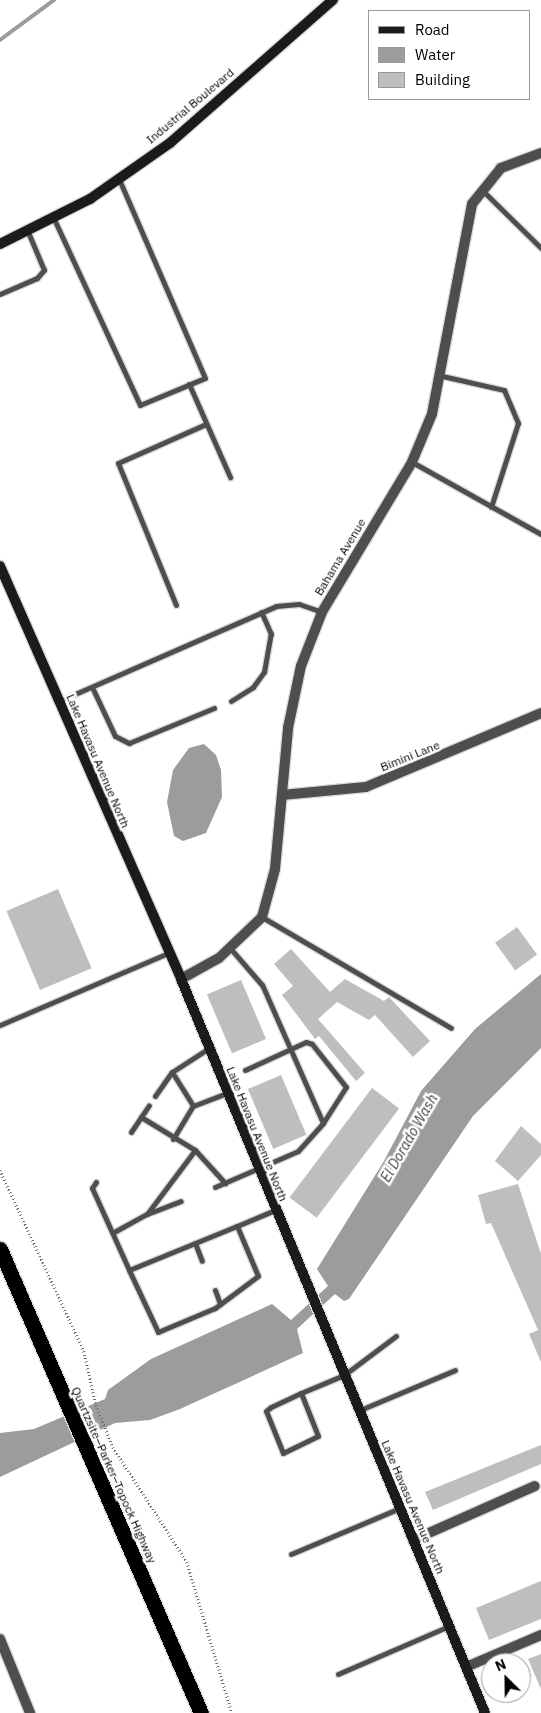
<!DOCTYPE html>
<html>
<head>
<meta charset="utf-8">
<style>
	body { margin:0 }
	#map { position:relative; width:541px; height:1713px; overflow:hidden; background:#fff; font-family:"IBM Plex Sans",sans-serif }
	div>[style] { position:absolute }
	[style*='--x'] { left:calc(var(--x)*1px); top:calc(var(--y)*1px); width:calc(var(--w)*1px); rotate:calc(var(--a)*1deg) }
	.water>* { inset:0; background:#9c9c9c }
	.stream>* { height:4px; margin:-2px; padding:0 2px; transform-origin:2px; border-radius:2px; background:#9c9c9c }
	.building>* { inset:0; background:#bebebe; transform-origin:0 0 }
	.path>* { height:2.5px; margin-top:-1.25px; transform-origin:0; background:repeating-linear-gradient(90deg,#707070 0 1px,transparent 0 3.5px) }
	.roads { filter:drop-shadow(1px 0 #dbdbdb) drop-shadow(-1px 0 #dbdbdb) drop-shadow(0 1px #dbdbdb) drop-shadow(0 -1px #dbdbdb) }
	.lane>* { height:5px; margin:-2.5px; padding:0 2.5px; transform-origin:2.5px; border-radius:2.5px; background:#4e4e4e }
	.street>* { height:10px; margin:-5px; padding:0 5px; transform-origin:5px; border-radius:5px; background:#4e4e4e }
	.secondary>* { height:10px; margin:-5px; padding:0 5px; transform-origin:5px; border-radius:5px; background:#1b1b1b }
	.highway>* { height:15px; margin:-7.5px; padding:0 7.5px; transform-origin:7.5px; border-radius:7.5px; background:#000 }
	span { translate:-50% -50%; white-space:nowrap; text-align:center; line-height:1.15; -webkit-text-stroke:5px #fff; paint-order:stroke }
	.street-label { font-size:12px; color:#000 }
	.water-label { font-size:14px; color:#3d3d3d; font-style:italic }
	.legend { position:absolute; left:368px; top:10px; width:162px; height:90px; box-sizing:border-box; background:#fff; border:1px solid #999; margin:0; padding:6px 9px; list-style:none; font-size:15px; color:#000 }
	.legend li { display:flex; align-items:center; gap:10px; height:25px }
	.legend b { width:25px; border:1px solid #999 }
	.north { position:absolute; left:481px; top:1653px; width:50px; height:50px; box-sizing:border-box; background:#fff; border:1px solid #999; border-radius:50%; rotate:337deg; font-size:14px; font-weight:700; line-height:20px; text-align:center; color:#000 }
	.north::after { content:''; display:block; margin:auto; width:18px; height:22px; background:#000; clip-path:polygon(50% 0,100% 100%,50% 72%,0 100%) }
</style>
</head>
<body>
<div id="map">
	<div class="water">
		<i style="clip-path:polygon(204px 744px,216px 755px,221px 770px,222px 797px,206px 833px,183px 841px,174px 836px,167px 802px,173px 770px,189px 748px)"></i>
		<i style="clip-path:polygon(541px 974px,541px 1048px,473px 1116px,349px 1299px,344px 1301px,335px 1294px,297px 1329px,303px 1353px,180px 1409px,150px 1420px,115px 1423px,0 1477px,0 1433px,34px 1429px,105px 1399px,108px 1390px,151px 1359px,272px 1304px,291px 1320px,328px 1286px,317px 1269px,384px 1161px,421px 1091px,475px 1029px)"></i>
	</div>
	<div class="stream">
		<i style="--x:0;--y:40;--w:67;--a:-36.5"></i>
	</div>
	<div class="building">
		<i style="left:58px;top:889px;width:86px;height:56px;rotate:67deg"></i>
		<i style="left:517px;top:927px;width:34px;height:27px;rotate:54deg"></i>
		<i style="clip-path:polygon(291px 949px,330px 992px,345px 979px,384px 1001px,389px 997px,430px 1041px,413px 1057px,375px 1015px,369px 1020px,337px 1002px,318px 1019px,365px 1073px,356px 1081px,319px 1036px,315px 1039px,282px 995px,293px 986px,274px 964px)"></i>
		<i style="left:241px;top:980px;width:64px;height:37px;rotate:67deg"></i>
		<i style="left:281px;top:1075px;width:65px;height:36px;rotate:67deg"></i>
		<i style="left:372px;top:1088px;width:34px;height:137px;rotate:37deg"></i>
		<i style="clip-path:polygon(521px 1126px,541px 1144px,541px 1155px,518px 1181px,495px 1161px)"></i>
		<i style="clip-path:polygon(518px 1184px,541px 1254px,541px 1362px,529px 1334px,538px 1330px,491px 1223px,486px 1224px,478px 1195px)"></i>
		<i style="clip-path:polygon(541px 1445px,541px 1464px,433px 1510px,425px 1492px)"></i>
		<i style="clip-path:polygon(541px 1581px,541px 1619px,489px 1640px,476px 1608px)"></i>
		<i style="clip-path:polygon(541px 1654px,541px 1689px,528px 1659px)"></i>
	</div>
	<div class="path">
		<i style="--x:0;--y:1170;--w:200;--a:65.1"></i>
		<i style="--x:84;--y:1351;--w:55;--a:77.5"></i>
		<i style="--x:96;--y:1405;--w:45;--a:68"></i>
		<i style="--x:113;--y:1447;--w:137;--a:57.2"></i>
		<i style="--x:187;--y:1562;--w:158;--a:73.4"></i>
	</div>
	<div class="roads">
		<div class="lane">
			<i style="--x:483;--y:191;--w:81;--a:44.5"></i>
			<i style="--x:54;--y:219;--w:205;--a:65.2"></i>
			<i style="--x:140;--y:405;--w:70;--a:-22.6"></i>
			<i style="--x:205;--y:378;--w:217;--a:-113.4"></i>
			<i style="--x:0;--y:294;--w:40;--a:-23.4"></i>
			<i style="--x:37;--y:278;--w:11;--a:-49"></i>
			<i style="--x:44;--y:270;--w:41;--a:-112.8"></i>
			<i style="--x:438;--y:375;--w:68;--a:12.8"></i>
			<i style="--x:504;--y:390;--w:36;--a:67"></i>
			<i style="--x:518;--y:423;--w:88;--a:107.8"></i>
			<i style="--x:189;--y:384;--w:102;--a:66.2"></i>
			<i style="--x:412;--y:462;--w:148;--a:29.2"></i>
			<i style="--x:176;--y:605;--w:153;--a:-112.2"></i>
			<i style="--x:118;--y:463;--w:96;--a:-23.9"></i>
			<i style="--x:92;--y:687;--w:54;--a:64.9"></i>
			<i style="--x:115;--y:736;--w:16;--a:27"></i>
			<i style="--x:129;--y:743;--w:92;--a:-22.4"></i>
			<i style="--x:59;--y:701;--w:237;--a:-23.6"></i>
			<i style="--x:276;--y:606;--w:23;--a:-5"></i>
			<i style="--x:299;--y:604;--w:24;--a:19"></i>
			<i style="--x:231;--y:701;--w:26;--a:-32"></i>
			<i style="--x:253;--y:687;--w:19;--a:-54"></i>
			<i style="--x:264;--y:672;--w:39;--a:-80"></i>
			<i style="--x:271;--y:634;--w:24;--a:-114"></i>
			<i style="--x:262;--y:917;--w:219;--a:30.4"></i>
			<i style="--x:0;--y:1025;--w:183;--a:-23.2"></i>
			<i style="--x:245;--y:1070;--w:67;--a:-24.7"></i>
			<i style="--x:306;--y:1042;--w:6;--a:18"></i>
			<i style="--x:312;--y:1044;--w:55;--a:51.7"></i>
			<i style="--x:346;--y:1087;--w:43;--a:122.6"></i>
			<i style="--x:172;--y:1072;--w:40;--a:58"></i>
			<i style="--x:193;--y:1106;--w:36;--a:-21"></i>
			<i style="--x:155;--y:1096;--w:29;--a:-55"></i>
			<i style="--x:172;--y:1072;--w:44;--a:-33"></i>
			<i style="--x:141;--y:1117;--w:63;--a:31.4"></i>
			<i style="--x:195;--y:1150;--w:45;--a:47.7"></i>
			<i style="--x:131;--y:1132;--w:32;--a:-56"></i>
			<i style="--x:173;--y:1139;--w:39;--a:-59"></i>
			<i style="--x:96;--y:1182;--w:7;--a:124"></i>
			<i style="--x:92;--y:1188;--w:90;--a:65.7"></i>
			<i style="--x:215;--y:1187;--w:90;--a:-23.4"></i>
			<i style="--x:298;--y:1151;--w:38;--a:-48"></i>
			<i style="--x:323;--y:1123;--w:151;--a:-113.8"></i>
			<i style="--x:262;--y:985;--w:49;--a:-130.9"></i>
			<i style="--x:147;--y:1214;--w:36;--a:-21"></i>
			<i style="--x:237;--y:1226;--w:54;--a:67.2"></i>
			<i style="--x:258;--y:1276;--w:54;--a:143.3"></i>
			<i style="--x:215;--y:1308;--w:62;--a:157.2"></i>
			<i style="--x:158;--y:1332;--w:68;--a:-115.1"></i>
			<i style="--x:129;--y:1270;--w:117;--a:-22.2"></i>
			<i style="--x:237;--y:1226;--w:41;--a:-22.8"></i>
			<i style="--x:114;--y:1232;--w:38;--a:-29"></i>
			<i style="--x:147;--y:1214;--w:80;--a:-53.1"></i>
			<i style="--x:195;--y:1243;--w:19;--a:69"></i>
			<i style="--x:215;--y:1290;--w:15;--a:70"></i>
			<i style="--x:301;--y:1393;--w:46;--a:68.4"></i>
			<i style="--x:318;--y:1436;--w:39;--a:154"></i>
			<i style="--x:283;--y:1453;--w:45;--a:-112"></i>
			<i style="--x:266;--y:1411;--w:6;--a:-39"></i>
			<i style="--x:271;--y:1407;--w:33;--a:-25"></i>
			<i style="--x:301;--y:1393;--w:47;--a:-22.7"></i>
			<i style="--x:344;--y:1375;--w:65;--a:-36.9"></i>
			<i style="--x:360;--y:1410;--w:103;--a:-22.8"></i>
			<i style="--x:291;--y:1554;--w:118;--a:-22.9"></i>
			<i style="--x:338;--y:1674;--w:121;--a:-23.4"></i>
		</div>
		<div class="street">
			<i style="--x:282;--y:795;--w:84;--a:-5.4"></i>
			<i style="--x:366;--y:787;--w:190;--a:-22.9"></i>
			<i style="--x:181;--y:979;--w:43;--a:-28.9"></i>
			<i style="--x:219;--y:958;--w:59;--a:-43.6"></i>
			<i style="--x:262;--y:917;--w:50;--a:-74.8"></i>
			<i style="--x:275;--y:869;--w:142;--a:-84.7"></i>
			<i style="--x:288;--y:728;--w:63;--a:-78.2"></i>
			<i style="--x:301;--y:666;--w:58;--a:-68.7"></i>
			<i style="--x:322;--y:612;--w:175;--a:-59"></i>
			<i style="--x:412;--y:462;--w:52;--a:-67.4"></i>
			<i style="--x:432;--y:414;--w:214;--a:-79.2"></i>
			<i style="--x:472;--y:204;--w:46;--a:-51.1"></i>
			<i style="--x:501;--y:168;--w:43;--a:-20.6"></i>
			<i style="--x:413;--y:1540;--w:133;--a:-23.9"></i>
			<i style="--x:0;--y:1639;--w:80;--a:67.9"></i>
			<i style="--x:466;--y:1667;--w:82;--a:-23.1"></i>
		</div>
		<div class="secondary">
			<i style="--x:0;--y:244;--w:101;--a:-26.6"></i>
			<i style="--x:90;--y:199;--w:98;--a:-35"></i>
			<i style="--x:170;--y:143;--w:217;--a:-41.3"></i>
			<i style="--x:0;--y:566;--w:451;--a:66.3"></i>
			<i style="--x:181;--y:979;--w:794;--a:67.5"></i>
		</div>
		<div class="highway">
			<i style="--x:0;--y:1249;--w:506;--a:66.58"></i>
		</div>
	</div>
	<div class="street-label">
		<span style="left:190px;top:106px;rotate:-40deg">Industrial Boulevard</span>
		<span style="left:340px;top:557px;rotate:-59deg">Bahama Avenue</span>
		<span style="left:410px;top:756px;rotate:-22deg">Bimini Lane</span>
		<span style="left:98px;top:761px;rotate:67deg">Lake Havasu Avenue North</span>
		<span style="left:257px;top:1134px;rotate:68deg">Lake Havasu Avenue North</span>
		<span style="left:114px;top:1475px;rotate:66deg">Quartzsite–Parker–Topock Highway</span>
		<span style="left:413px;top:1507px;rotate:67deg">Lake Havasu Avenue North</span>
	</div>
	<div class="water-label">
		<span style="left:409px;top:1138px;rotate:-60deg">El Dorado Wash</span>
	</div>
	<ul class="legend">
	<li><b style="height:6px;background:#1b1b1b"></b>Road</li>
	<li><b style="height:14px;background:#9c9c9c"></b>Water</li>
	<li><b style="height:14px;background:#bebebe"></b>Building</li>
	</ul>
	<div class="north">N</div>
</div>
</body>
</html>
